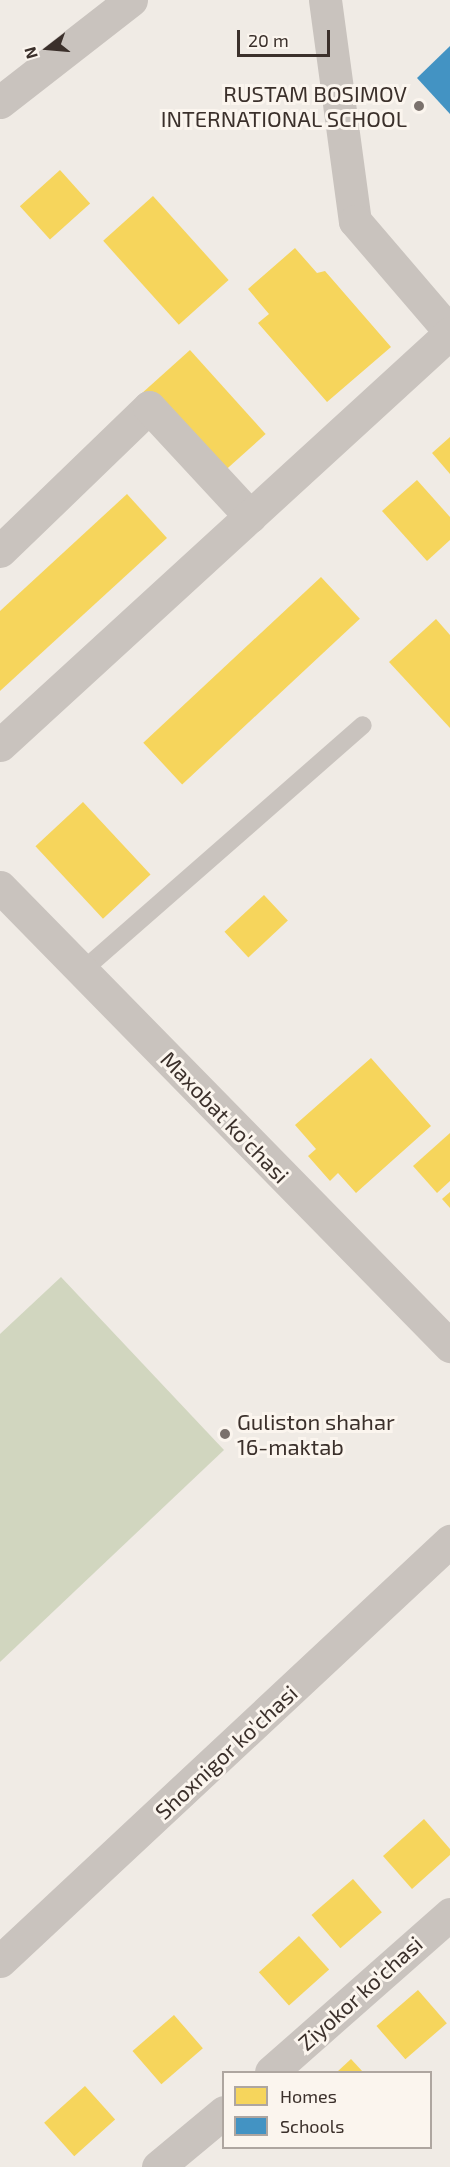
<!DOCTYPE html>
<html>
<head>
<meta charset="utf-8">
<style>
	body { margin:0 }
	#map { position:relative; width:450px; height:2167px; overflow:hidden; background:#f0ebe5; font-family:"Exo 2",sans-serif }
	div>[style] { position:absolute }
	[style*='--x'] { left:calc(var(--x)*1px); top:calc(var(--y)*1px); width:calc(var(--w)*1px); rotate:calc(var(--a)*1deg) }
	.green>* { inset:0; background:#d1d6bf }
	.homes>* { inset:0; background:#f6d55c; transform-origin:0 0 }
	.schools>* { inset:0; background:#4393c3 }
	.service>* { height:18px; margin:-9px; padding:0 9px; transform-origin:9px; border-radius:9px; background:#c9c3be }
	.minor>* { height:33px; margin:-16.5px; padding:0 16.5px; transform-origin:16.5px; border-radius:16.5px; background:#c9c3be }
	.dots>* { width:16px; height:16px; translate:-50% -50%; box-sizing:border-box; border:3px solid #fbf5ee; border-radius:50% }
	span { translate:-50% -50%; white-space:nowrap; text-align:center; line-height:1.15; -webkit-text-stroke:6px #fbf5ee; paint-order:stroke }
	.poi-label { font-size:22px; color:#3b302b }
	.right { translate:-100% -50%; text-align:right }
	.left { translate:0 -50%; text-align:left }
	.street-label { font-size:22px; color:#3b302b }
	.legend { position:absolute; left:222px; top:2071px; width:210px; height:78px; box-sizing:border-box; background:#fbf5ee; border:2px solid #aea6a0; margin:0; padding:8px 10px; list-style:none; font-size:18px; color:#3b302b }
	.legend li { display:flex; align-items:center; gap:12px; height:30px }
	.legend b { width:30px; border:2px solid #aea6a0 }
	.north { position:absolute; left:18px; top:18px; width:60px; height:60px; -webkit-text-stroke:4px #fbf5ee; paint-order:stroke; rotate:254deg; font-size:16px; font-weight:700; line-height:24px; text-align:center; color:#3b302b }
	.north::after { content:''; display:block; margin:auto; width:21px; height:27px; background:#3b302b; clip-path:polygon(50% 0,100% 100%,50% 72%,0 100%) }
	.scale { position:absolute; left:237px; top:30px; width:93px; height:27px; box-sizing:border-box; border:3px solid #3b302b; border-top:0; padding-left:8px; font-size:18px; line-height:21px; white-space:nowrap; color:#3b302b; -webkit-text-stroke:4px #fbf5ee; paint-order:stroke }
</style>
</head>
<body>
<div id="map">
	<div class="green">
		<i style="clip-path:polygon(61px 1277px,224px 1450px,0 1662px,0 1334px)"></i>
	</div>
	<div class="homes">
		<i style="left:60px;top:170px;width:45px;height:54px;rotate:48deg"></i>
		<i style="left:153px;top:196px;width:113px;height:67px;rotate:48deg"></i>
		<i style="clip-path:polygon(295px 248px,317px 273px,325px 271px,391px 347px,327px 402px,258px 323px,269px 314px,248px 289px)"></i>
		<i style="left:190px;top:350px;width:113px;height:64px;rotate:48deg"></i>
		<i style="clip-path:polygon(450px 437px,450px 474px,432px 453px)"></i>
		<i style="clip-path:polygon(417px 480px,450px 517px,450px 540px,427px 561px,382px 511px)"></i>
		<i style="clip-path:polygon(127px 494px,167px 538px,0 691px,0 611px)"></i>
		<i style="left:321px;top:577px;width:57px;height:243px;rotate:47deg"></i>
		<i style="clip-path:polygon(436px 619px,450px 635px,450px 728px,389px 662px)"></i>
		<i style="left:83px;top:802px;width:99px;height:65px;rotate:47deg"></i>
		<i style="left:264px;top:895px;width:35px;height:54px;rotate:47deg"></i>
		<i style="clip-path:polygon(371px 1058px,431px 1126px,356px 1193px,338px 1173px,330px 1181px,308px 1156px,316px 1149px,295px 1125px)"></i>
		<i style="clip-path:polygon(450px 1133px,450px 1181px,437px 1193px,413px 1166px)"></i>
		<i style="clip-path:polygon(450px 1192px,450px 1208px,442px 1199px)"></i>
		<i style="clip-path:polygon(424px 1819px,450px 1849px,450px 1855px,412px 1889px,383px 1856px)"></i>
		<i style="left:353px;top:1879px;width:44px;height:55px;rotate:49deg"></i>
		<i style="left:299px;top:1936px;width:45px;height:54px;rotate:48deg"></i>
		<i style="left:418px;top:1990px;width:44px;height:55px;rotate:49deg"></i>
		<i style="left:174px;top:2015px;width:44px;height:55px;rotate:49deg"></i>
		<i style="clip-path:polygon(351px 2059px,363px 2072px,337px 2072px)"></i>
		<i style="left:85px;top:2086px;width:45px;height:55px;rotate:48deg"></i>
	</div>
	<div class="schools">
		<i style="clip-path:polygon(450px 46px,450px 114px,417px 78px)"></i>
	</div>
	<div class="service">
		<i style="--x:82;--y:971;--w:373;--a:-41.2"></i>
	</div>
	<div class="minor">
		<i style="--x:325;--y:0;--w:223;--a:82.3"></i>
		<i style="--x:355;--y:221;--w:146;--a:49.4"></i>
		<i style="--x:0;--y:102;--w:166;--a:-37.9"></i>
		<i style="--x:0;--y:551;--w:207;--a:-44"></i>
		<i style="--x:149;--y:407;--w:149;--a:47.2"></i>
		<i style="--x:0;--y:745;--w:610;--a:-42.48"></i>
		<i style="--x:0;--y:887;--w:643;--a:45.57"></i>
		<i style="--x:0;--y:1961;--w:616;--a:-43.03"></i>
		<i style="--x:271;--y:2072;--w:239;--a:-41.4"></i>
		<i style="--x:158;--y:2167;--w:86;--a:-39.8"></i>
	</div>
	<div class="dots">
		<i style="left:419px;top:106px;background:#7a716c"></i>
		<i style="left:225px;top:1434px;background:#7a716c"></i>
	</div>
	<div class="poi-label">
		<span class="right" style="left:407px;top:106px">RUSTAM BOSIMOV<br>INTERNATIONAL SCHOOL</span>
		<span class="left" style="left:237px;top:1434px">Guliston shahar<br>16-maktab</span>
	</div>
	<div class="street-label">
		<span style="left:225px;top:1117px;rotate:46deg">Maxobat ko'chasi</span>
		<span style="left:226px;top:1752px;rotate:-43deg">Shoxnigor ko'chasi</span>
		<span style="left:360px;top:1993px;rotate:-42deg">Ziyokor ko'chasi</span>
	</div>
	<ul class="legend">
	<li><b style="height:16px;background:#f6d55c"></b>Homes</li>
	<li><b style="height:16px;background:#4393c3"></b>Schools</li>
	</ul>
	<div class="north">N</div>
	<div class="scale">20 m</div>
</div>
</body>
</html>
